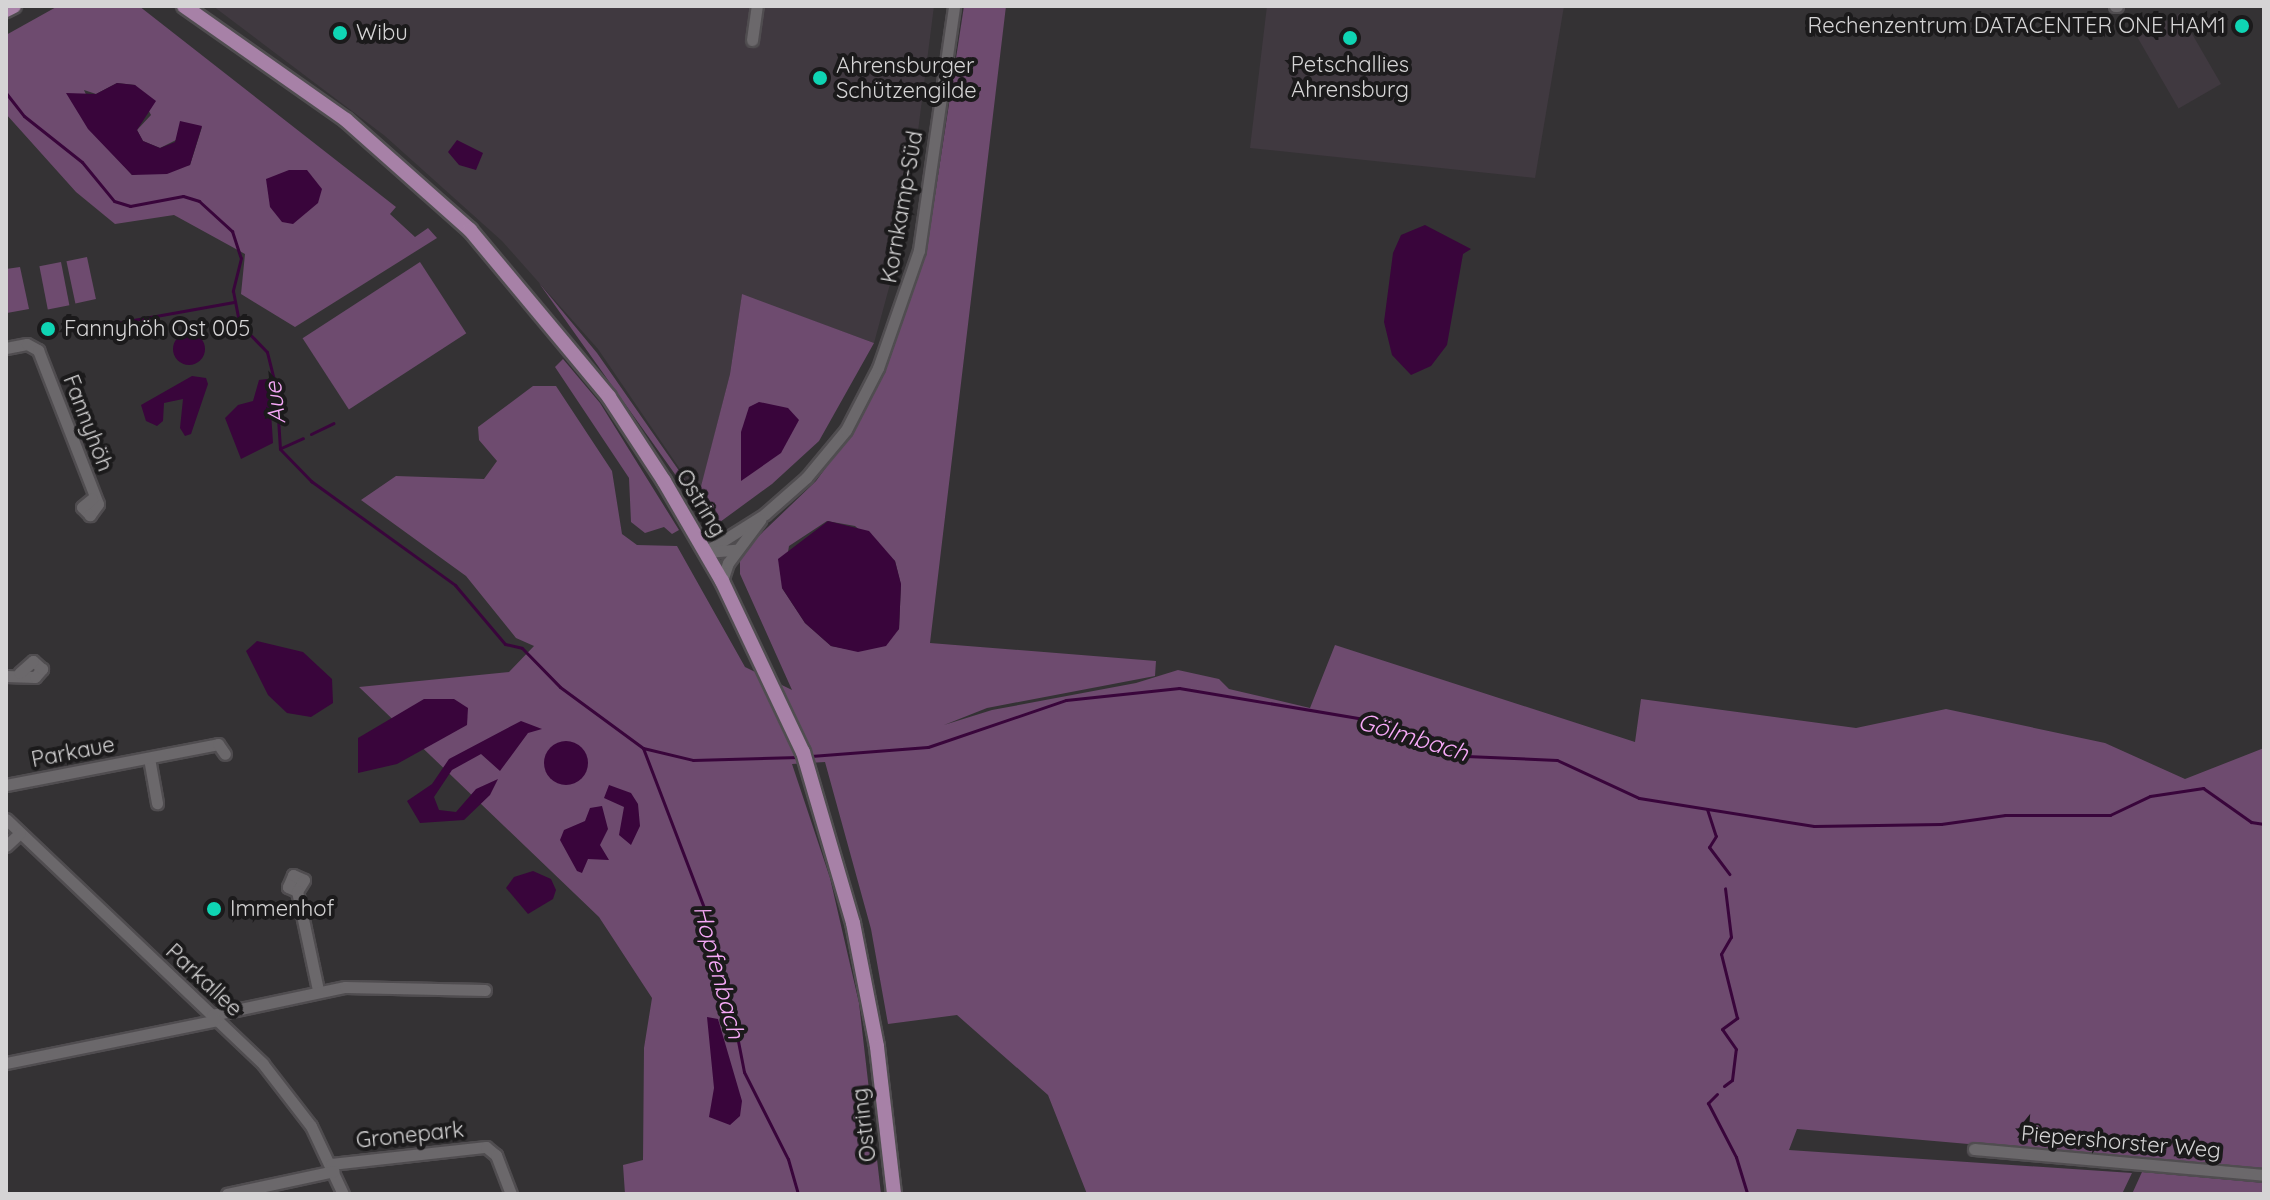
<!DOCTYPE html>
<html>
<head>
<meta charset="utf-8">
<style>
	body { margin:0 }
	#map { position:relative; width:2270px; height:1200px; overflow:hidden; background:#343234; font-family:Quicksand,sans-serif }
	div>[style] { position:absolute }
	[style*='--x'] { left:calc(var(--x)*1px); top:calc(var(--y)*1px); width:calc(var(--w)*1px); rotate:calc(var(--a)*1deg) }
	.built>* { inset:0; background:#403940; transform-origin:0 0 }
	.green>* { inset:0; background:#6e4b6f; transform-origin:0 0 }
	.water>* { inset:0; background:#39053b }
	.round { border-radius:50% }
	.stream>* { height:3px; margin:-1.5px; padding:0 1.5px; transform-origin:1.5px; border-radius:1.5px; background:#39053b }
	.roads { filter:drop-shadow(2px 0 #504d50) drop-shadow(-2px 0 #504d50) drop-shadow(0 2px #504d50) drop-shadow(0 -2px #504d50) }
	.minor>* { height:11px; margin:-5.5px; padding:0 5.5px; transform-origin:5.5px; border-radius:5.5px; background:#6b686b }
	.major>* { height:14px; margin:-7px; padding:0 7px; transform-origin:7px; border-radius:7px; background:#a781a7 }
	.dots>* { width:22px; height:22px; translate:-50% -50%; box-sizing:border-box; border:4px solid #1b1a1b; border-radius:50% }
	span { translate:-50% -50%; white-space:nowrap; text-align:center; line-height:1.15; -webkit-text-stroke:8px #1b1a1b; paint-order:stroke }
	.poi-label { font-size:22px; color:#d5d4d5 }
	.right { translate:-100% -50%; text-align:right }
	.left { translate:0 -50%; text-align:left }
	.street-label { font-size:22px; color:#d5d4d5 }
	.water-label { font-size:24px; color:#f7a9f8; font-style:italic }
	.frame { position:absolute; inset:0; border:8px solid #d5d4d5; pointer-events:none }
</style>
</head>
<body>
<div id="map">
	<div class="built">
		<i style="clip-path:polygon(213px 6px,934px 6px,906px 225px,874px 343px,742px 295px,730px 374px,699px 497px,598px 349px,502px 241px,385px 136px)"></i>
		<i style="clip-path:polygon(1267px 6px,1564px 6px,1535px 178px,1250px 148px)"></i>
		<i style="left:2180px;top:13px;width:82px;height:49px;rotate:60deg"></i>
	</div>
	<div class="green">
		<i style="clip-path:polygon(evenodd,58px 6px,139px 6px,396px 207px,390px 214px,415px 237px,428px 228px,437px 238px,295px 327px,241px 294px,245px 254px,174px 215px,115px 224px,76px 192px,6px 114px,6px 35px,58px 6px,117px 83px,135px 85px,151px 115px,137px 130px,143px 141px,160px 148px,202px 127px,190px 165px,132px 175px,111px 151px,84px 90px,96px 94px,117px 83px)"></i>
		<i style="clip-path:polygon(evenodd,964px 6px,1006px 6px,930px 643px,1156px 661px,1155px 676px,987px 708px,944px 725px,992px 710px,1136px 683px,1178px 670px,1219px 679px,1229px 689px,1310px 708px,1335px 645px,1635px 742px,1641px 699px,1856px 728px,1946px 709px,2105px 743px,2185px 779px,2264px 748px,2264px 1170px,1797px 1129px,1789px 1150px,2132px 1173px,2122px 1194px,1087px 1194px,1048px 1095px,957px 1015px,888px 1024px,871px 929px,825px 762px,792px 764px,830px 878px,859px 1003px,881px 1194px,625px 1194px,623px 1165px,643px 1160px,644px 1048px,652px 998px,599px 917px,359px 687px,509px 672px,534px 646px,516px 638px,466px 576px,361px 500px,396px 476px,484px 479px,497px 461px,479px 440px,478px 427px,533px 386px,556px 386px,612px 471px,622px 534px,637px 545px,677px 546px,745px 667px,792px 690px,740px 574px,740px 554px,816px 481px,850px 435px,892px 352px,932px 215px,964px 6px,827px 521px,855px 526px,895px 561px,901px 585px,899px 629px,871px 648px,858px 651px,831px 646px,805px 623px,782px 588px,789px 546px,827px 521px)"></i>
		<i style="left:87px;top:257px;width:43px;height:21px;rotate:78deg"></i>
		<i style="left:61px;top:262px;width:44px;height:22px;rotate:79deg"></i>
		<i style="left:420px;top:262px;width:85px;height:140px;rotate:57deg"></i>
		<i style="clip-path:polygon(20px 267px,29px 309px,7px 313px,6px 269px)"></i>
		<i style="clip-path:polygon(539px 283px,597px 353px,698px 498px,730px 374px,742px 294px,874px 343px,819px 441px,772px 484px,720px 522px,709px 522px)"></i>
		<i style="clip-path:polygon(563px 359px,600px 403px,679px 530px,672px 534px,664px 527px,645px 533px,631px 522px,629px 478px,555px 367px)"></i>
		<i style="clip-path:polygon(2142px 1172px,2264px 1183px,2264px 1194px,2132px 1194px)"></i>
	</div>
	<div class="water">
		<i style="clip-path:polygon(117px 83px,135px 85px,156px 101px,137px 130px,143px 141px,160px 148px,175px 142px,180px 121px,202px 126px,190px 165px,167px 174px,132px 175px,88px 129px,66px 93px,96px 94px)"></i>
		<i style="clip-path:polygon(457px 140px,483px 153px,476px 170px,459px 165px,448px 152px)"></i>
		<i style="clip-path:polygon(289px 170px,307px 170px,322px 189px,318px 203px,293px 224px,282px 222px,270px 207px,266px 179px)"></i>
		<i style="clip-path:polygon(1425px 225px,1471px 249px,1463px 254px,1447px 345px,1431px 366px,1411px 375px,1392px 355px,1384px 322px,1393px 253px,1401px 235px)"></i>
		<i class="round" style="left:173px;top:333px;width:32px;height:32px"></i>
		<i style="clip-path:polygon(192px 376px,206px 378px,208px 384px,191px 434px,185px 436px,180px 428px,183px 399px,164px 403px,163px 421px,157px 426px,146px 421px,141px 405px)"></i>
		<i style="clip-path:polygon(267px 379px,276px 410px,271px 412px,273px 443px,241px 459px,225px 418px,238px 405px,253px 401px,259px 380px)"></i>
		<i style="clip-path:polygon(759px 402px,788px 408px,799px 420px,781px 453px,741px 481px,741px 432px,749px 407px)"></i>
		<i style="clip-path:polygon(828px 521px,869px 531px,895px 561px,901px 584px,899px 629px,886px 646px,858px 652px,831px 646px,805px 623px,782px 588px,778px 559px)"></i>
		<i style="clip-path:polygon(257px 641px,303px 652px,332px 679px,333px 703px,311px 717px,287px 713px,268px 695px,246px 651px)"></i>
		<i style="clip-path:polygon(424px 699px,454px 699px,468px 708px,467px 725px,397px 764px,358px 773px,358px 738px)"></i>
		<i style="clip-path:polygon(521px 721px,542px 729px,528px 733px,500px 771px,481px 754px,452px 770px,434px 797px,439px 810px,456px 812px,476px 789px,498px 779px,490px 795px,464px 820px,420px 823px,407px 801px,432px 784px,449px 759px)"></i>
		<i class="round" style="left:544px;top:741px;width:44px;height:44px"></i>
		<i style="clip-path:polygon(609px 785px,631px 793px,638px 804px,640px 826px,631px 845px,619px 835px,624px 807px,604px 798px)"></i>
		<i style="clip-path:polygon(602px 806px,608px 829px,600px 845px,609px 860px,588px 859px,582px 873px,577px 871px,560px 840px,564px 830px,585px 821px,590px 808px)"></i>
		<i style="clip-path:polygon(533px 871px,551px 879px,556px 890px,553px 899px,528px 914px,506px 888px,514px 877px)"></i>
		<i style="clip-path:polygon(707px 1017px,718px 1019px,742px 1101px,740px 1116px,730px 1125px,709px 1117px,714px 1088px)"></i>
	</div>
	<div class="stream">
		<i style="--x:6;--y:93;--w:29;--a:52"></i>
		<i style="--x:24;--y:116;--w:74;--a:38.4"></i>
		<i style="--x:82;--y:162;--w:50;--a:50.6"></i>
		<i style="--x:114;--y:201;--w:17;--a:17"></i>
		<i style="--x:130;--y:206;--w:54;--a:-10.7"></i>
		<i style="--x:183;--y:196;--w:17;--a:17"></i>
		<i style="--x:199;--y:201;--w:45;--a:42.3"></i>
		<i style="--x:232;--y:231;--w:28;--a:72"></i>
		<i style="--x:241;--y:258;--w:34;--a:104"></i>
		<i style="--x:233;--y:291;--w:33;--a:79"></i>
		<i style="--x:239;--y:323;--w:40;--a:46"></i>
		<i style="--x:267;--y:352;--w:36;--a:76"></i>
		<i style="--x:276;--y:387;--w:62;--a:86.3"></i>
		<i style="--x:280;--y:449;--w:45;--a:45.9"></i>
		<i style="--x:311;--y:481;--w:178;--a:35.8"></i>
		<i style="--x:455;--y:585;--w:77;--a:49.7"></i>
		<i style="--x:505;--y:644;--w:17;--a:13"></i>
		<i style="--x:522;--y:648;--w:54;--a:45.7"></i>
		<i style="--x:560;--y:687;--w:103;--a:36.3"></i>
		<i style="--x:643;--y:748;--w:51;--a:13.5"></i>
		<i style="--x:693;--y:760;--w:106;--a:-1.6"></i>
		<i style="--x:100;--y:326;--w:136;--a:-10.2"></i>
		<i style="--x:311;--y:434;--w:25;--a:-26"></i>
		<i style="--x:281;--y:448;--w:24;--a:-24"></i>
		<i style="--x:643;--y:748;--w:199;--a:69.1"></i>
		<i style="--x:714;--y:934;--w:43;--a:83.4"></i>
		<i style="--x:719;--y:977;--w:30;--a:67"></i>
		<i style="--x:731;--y:1005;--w:68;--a:79"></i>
		<i style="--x:744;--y:1072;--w:97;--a:63.2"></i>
		<i style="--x:788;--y:1159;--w:36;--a:74"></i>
		<i style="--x:811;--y:756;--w:117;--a:-4.4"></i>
		<i style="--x:928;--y:747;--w:146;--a:-18.8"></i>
		<i style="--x:1066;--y:700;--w:114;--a:-6.1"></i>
		<i style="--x:1179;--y:688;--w:207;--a:9.5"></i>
		<i style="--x:1383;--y:722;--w:51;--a:17"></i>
		<i style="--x:1432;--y:737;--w:39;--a:29"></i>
		<i style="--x:1466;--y:756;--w:91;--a:2.5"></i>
		<i style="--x:1557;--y:760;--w:90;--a:24.9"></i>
		<i style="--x:1639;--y:798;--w:177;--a:9.1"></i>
		<i style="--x:1814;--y:826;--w:127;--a:-0.9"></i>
		<i style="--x:1941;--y:824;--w:65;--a:-8"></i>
		<i style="--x:2005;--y:815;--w:105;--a:0"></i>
		<i style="--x:2110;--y:815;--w:44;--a:-25.4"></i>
		<i style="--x:2150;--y:796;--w:54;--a:-8.6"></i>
		<i style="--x:2203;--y:788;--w:59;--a:35.3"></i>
		<i style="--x:2251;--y:822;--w:13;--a:9"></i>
		<i style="--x:1707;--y:809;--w:28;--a:72"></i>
		<i style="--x:1716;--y:836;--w:13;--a:122"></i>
		<i style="--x:1709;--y:847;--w:34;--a:53"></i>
		<i style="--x:1724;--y:1086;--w:10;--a:-37"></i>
		<i style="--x:1732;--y:1080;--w:31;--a:-83"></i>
		<i style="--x:1736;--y:1049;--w:24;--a:-125"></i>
		<i style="--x:1722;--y:1029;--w:19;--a:-36"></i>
		<i style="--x:1737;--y:1018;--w:66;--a:-104"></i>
		<i style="--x:1721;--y:954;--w:20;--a:-60"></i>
		<i style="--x:1731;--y:937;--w:49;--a:-97"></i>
		<i style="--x:1717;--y:1094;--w:13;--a:135"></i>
		<i style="--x:1708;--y:1103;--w:61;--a:62.6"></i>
		<i style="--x:1736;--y:1157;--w:39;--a:73"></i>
	</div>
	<div class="roads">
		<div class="minor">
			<i style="--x:2115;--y:6;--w:2;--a:0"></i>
			<i style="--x:752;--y:40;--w:34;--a:-82"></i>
			<i style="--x:6;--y:348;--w:21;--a:-11"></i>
			<i style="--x:27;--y:344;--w:13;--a:29"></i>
			<i style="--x:38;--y:350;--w:165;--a:68.7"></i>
			<i style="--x:98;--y:504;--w:14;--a:126"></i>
			<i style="--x:90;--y:515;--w:11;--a:-135"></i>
			<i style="--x:82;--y:507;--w:13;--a:-39"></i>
			<i style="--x:705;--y:552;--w:71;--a:-32.3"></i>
			<i style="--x:765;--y:514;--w:55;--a:-41.3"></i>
			<i style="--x:806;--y:478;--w:62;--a:-50.2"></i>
			<i style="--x:846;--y:430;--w:70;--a:-62.7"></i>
			<i style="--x:878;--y:368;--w:125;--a:-70.8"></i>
			<i style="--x:919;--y:250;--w:246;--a:-81.8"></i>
			<i style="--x:705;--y:552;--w:31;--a:-4"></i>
			<i style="--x:722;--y:581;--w:19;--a:-72"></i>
			<i style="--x:728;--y:563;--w:54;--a:-53.3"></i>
			<i style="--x:6;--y:676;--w:29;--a:2"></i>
			<i style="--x:35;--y:677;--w:11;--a:-49"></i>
			<i style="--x:42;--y:669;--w:12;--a:-138"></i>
			<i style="--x:33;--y:661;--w:18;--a:139"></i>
			<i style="--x:149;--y:758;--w:46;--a:79.9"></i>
			<i style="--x:6;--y:785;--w:216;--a:-10.9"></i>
			<i style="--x:218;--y:744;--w:12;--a:55"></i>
			<i style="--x:6;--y:819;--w:355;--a:43.6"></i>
			<i style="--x:263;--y:1064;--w:78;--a:52.3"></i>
			<i style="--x:311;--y:1126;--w:75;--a:64.8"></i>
			<i style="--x:6;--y:846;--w:19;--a:-43"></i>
			<i style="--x:297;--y:891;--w:10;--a:-156"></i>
			<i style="--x:288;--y:887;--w:13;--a:-67"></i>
			<i style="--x:293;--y:875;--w:12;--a:24"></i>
			<i style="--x:304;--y:880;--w:13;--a:122"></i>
			<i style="--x:297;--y:891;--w:101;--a:78"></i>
			<i style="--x:212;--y:1015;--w:136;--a:-11.9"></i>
			<i style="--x:345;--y:987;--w:140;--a:1.2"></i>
			<i style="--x:6;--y:1063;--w:215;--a:-11.5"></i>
			<i style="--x:1974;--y:1149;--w:291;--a:5.1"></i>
			<i style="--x:331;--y:1164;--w:156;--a:-6.3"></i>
			<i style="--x:486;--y:1147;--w:13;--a:39"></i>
			<i style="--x:496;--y:1155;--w:42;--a:69"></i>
			<i style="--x:227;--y:1194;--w:109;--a:-12.1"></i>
		</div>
		<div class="major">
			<i style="--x:184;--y:6;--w:198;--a:35.1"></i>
			<i style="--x:346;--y:120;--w:166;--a:41.6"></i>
			<i style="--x:470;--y:230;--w:217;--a:50.2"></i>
			<i style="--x:609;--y:397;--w:100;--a:56.8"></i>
			<i style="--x:664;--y:481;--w:116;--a:59.9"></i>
			<i style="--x:722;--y:581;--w:189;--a:64.7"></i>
			<i style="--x:803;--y:752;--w:178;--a:73.7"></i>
			<i style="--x:853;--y:923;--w:126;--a:79"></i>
			<i style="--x:877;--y:1047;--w:148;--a:83.4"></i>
			<i style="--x:6;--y:10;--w:9;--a:-27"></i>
		</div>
	</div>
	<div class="dots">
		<i style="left:2242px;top:26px;background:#0fd5b4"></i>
		<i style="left:340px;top:33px;background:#0fd5b4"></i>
		<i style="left:1350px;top:38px;background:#0fd5b4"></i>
		<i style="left:820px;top:78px;background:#0fd5b4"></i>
		<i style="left:48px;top:329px;background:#0fd5b4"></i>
		<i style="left:214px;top:909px;background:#0fd5b4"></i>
	</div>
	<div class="poi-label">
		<span class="right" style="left:2226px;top:26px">Rechenzentrum DATACENTER ONE HAM1</span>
		<span class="left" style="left:356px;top:33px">Wibu</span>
		<span style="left:1350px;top:77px">Petschallies<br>Ahrensburg</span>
		<span class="left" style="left:836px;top:78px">Ahrensburger<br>Schützengilde</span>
		<span class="left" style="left:64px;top:329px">Fannyhöh Ost 005</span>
		<span class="left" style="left:230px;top:909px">Immenhof</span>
	</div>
	<div class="street-label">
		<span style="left:902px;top:207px;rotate:-80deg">Kornkamp-Süd</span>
		<span style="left:88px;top:423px;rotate:69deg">Fannyhöh</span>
		<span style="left:701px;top:503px;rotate:59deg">Ostring</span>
		<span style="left:73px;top:752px;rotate:-11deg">Parkaue</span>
		<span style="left:204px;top:980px;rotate:43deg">Parkallee</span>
		<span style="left:864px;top:1125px;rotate:-97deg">Ostring</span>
		<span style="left:410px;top:1135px;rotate:-6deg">Gronepark</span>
		<span style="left:2121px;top:1142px;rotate:5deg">Piepershorster Weg</span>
	</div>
	<div class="water-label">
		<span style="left:275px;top:403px;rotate:-96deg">Aue</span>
		<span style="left:1413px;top:737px;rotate:17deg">Gölmbach</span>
		<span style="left:719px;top:972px;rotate:75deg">Hopfenbach</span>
	</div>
	<div class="frame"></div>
</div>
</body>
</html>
